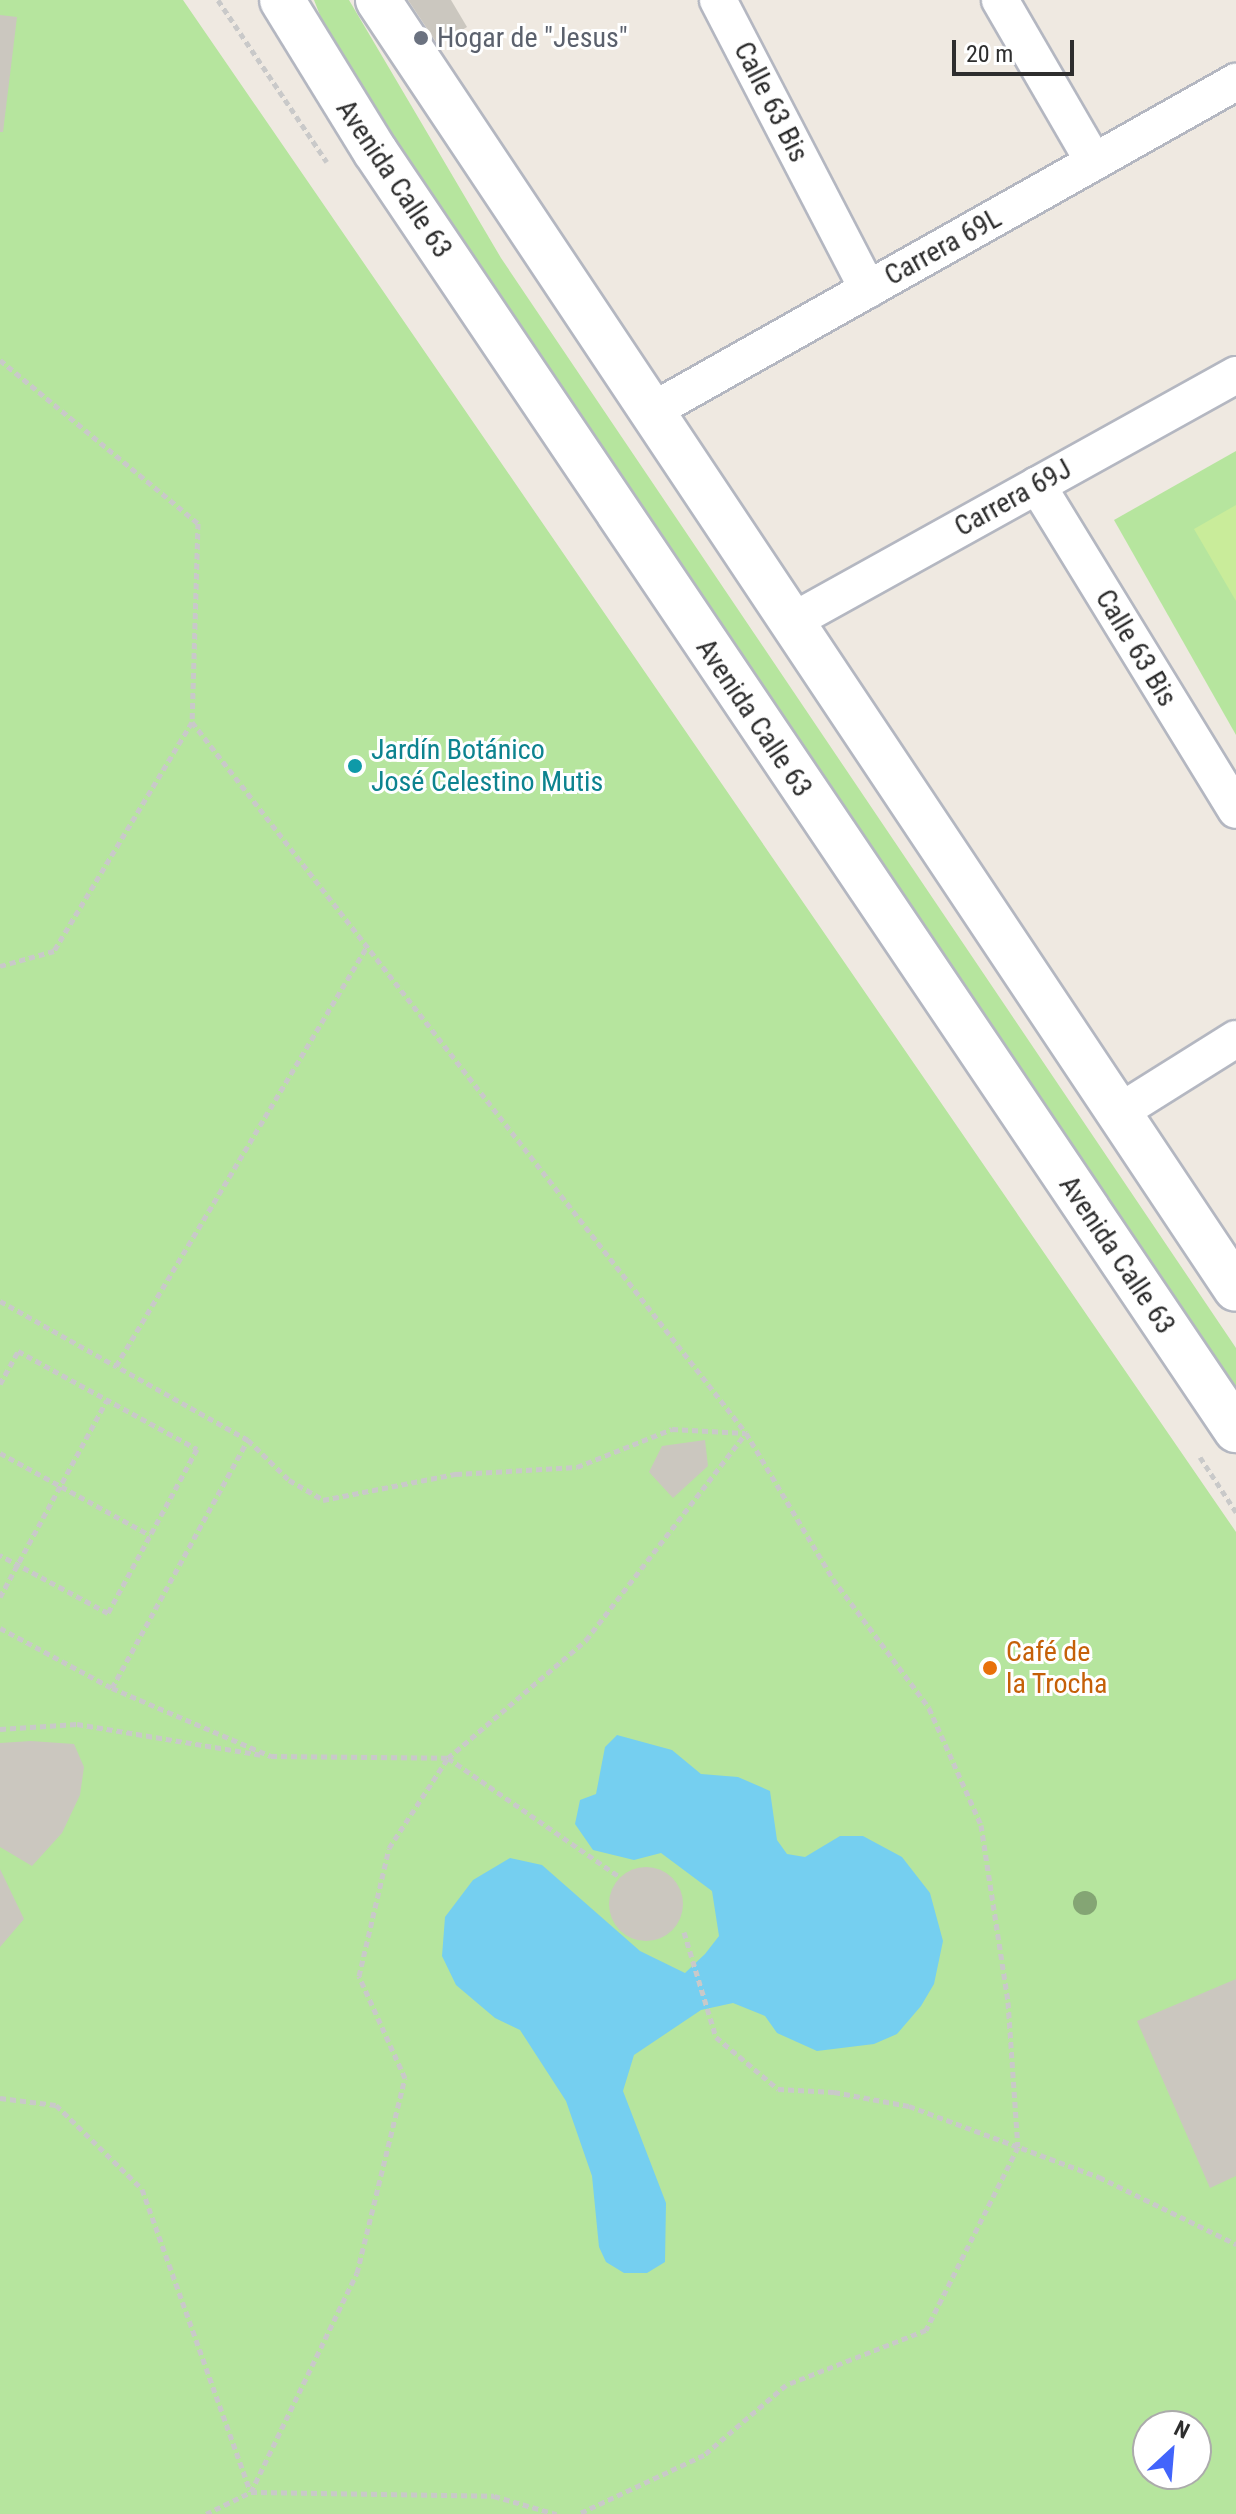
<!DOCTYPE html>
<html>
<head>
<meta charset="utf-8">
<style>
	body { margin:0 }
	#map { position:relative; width:1236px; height:2514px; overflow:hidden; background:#efe9e1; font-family:"Roboto Condensed",sans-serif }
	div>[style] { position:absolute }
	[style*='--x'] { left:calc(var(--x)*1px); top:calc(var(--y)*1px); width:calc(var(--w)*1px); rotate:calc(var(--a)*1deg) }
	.green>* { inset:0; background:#b6e59e }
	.pitch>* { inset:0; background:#c9ec9a }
	.water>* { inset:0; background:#75cff0 }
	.building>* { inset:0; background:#cbc7bf }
	.round { border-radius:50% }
	.path>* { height:5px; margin-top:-2.5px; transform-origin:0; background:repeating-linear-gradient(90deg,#c9c9c9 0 6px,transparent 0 10px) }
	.roads { filter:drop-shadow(2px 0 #b4b7c1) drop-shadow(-2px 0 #b4b7c1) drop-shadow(0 2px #b4b7c1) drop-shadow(0 -2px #b4b7c1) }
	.street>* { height:36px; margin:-18px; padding:0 18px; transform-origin:18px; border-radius:18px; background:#fff }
	.secondary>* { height:44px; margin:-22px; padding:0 22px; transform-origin:22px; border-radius:22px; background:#fff }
	.trees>* { width:24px; height:24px; margin:-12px; border-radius:50%; background:#84a574 }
	.dots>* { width:22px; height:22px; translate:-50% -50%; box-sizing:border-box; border:4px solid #fff; border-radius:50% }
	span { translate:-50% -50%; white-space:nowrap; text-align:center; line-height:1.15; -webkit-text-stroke:6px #fff; paint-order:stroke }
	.worship-label { font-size:28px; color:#5b616d }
	.left { translate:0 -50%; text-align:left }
	.street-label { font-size:28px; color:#2e2e2e }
	.culture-label { font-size:28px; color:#0d838f }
	.food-label { font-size:28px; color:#c56008 }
	.north { position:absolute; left:1132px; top:2410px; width:80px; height:80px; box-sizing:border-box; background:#fff; border:2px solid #ababab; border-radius:50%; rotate:26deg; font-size:22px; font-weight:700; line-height:32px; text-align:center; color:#2e2e2e }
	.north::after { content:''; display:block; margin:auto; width:28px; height:36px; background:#4264fb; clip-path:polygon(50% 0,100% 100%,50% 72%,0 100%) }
	.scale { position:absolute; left:952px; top:40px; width:122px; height:36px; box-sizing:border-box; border:4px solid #2e2e2e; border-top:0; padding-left:10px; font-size:24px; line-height:28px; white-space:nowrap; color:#2e2e2e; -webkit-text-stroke:6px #fff; paint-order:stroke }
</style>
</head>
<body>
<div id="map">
	<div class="green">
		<i style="clip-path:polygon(evenodd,0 0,183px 0,1236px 1532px,1236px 2514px,0 2514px,0 0,1148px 2426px,1196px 2426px,1196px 2474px,1148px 2474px,1148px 2426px)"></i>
		<i style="clip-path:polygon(314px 0,349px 0,501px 258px,1236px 1348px,1236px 1407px,399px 154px,329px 38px)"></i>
		<i style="clip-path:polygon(1236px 451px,1236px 735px,1114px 520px)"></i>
	</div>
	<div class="pitch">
		<i style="clip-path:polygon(1236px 505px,1236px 601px,1194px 529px)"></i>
	</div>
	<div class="water">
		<i style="clip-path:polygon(617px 1735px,672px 1750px,701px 1774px,738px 1777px,770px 1791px,777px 1840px,787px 1854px,805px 1857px,840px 1836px,863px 1836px,902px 1857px,930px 1893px,943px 1941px,934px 1984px,921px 2006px,897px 2034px,874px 2044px,817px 2051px,777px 2033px,765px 2016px,733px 2003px,701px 2010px,634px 2055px,623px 2091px,666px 2203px,665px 2262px,647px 2273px,624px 2273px,606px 2262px,599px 2247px,592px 2176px,566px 2101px,520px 2030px,495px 2018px,456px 1985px,442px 1956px,445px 1917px,473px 1880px,510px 1858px,542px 1865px,640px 1951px,685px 1973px,705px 1954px,719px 1936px,712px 1891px,661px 1853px,634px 1860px,593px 1850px,575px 1824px,580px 1800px,596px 1794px,605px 1747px)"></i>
	</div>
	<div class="building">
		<i style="clip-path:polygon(408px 0,451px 0,467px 27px,438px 45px)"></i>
		<i style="clip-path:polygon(0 15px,17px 17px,3px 132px,0 132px)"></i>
		<i style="clip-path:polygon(705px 1440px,708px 1466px,673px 1498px,649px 1472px,662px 1446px)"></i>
		<i style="clip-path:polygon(31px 1741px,74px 1744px,84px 1767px,80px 1795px,62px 1833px,32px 1866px,0 1847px,0 1743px)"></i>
		<i class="round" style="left:609px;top:1867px;width:74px;height:74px"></i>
		<i style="clip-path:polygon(0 1869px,24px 1919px,0 1947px)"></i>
		<i style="clip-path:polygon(1236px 1979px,1236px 2176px,1210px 2188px,1137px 2021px)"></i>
	</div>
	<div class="path">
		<i style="--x:218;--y:0;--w:195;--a:56.1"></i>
		<i style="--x:0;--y:360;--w:256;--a:39.5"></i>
		<i style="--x:198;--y:523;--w:199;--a:91.7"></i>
		<i style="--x:192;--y:722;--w:267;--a:121.1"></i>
		<i style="--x:54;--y:951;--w:56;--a:164.5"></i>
		<i style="--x:192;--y:722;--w:901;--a:52.07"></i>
		<i style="--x:746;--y:1433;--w:170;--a:59.2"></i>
		<i style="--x:833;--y:1579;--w:161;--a:53.3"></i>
		<i style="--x:929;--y:1708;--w:128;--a:66"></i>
		<i style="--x:981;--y:1825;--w:179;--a:81.3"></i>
		<i style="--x:1008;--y:2002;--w:145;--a:86.1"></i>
		<i style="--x:1018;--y:2147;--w:205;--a:116.7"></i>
		<i style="--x:926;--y:2330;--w:150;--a:158.6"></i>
		<i style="--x:786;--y:2385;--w:108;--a:139.5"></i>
		<i style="--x:704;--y:2455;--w:139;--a:154.9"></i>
		<i style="--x:0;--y:1301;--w:133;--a:29.3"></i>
		<i style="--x:0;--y:1384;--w:38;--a:-61"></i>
		<i style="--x:18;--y:1351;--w:204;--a:28.7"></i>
		<i style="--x:197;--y:1449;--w:187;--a:118.5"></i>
		<i style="--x:108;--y:1613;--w:123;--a:-151.8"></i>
		<i style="--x:248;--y:1440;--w:57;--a:44.3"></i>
		<i style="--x:289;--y:1480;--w:39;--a:30"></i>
		<i style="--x:323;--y:1500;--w:136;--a:-11.1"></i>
		<i style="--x:456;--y:1474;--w:121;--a:-3.3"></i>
		<i style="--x:577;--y:1467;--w:102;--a:-21.8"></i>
		<i style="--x:672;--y:1429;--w:73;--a:3.1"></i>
		<i style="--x:0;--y:1453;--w:171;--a:28.7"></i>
		<i style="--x:1200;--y:1457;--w:66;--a:56.8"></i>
		<i style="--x:0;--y:1597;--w:224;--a:-61.5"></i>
		<i style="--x:0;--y:1628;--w:127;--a:28.2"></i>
		<i style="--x:112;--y:1688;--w:283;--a:-61.3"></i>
		<i style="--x:248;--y:1440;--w:151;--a:-150.7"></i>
		<i style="--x:116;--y:1366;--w:488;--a:-59.1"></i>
		<i style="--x:112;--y:1688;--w:173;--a:23.2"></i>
		<i style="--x:271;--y:1756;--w:177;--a:0.6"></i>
		<i style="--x:448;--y:1758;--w:209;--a:34.7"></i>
		<i style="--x:0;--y:1729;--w:77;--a:-3.7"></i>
		<i style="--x:77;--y:1724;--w:188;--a:9.5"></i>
		<i style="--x:684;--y:1932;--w:110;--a:73.1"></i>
		<i style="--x:716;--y:2037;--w:81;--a:40"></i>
		<i style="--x:778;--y:2089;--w:56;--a:3.1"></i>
		<i style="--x:834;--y:2092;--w:76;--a:10.6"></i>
		<i style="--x:909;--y:2106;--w:203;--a:20.5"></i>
		<i style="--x:1099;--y:2177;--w:153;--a:26.1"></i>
		<i style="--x:0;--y:2098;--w:56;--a:7.1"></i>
		<i style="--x:56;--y:2105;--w:120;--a:44.3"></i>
		<i style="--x:142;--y:2189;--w:321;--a:70.3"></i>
		<i style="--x:251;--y:2492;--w:243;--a:-64.2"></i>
		<i style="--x:357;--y:2273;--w:201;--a:-76.2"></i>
		<i style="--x:405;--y:2078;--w:112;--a:-114.3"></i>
		<i style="--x:359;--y:1976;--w:131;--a:-76.8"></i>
		<i style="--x:389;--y:1848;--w:108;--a:-56.8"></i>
		<i style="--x:448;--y:1758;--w:182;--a:-40.5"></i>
		<i style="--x:586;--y:1640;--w:262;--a:-52.3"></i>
		<i style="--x:206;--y:2514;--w:50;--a:-26.1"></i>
		<i style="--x:251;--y:2492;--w:243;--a:0.9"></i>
		<i style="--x:494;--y:2496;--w:65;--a:16.2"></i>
	</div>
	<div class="roads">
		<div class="street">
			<i style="--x:718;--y:0;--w:326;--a:62.6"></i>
			<i style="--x:1000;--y:0;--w:187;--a:59.9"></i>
			<i style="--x:650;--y:412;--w:673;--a:-29.39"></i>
			<i style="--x:1037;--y:485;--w:381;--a:58.5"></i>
			<i style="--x:791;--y:622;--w:509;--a:-29.03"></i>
			<i style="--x:1118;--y:1113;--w:139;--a:-32.1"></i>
		</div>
		<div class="secondary">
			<i style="--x:282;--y:0;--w:177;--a:58.4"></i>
			<i style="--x:375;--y:151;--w:1542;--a:56.05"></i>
			<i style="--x:378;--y:0;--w:1548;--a:56.35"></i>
		</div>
	</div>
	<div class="trees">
		<i style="left:1085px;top:1903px"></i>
	</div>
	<div class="dots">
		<i style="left:421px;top:38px;background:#6b7280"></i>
		<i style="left:355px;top:766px;background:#0f9aa8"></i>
		<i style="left:990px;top:1668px;background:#e8710a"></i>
	</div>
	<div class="worship-label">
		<span class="left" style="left:437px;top:38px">Hogar de "Jesus"</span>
	</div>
	<div class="street-label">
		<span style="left:771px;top:102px;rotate:63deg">Calle 63 Bis</span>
		<span style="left:394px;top:179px;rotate:56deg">Avenida Calle 63</span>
		<span style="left:943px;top:247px;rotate:-29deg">Carrera 69L</span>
		<span style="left:1013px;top:498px;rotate:-29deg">Carrera 69J</span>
		<span style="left:1136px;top:648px;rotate:59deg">Calle 63 Bis</span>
		<span style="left:754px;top:718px;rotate:56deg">Avenida Calle 63</span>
		<span style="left:1117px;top:1255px;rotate:56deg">Avenida Calle 63</span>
	</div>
	<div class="culture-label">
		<span class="left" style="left:371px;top:766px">Jardín Botánico<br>José Celestino Mutis</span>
	</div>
	<div class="food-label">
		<span class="left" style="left:1006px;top:1668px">Café de<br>la Trocha</span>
	</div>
	<div class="north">N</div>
	<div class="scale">20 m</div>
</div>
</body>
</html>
